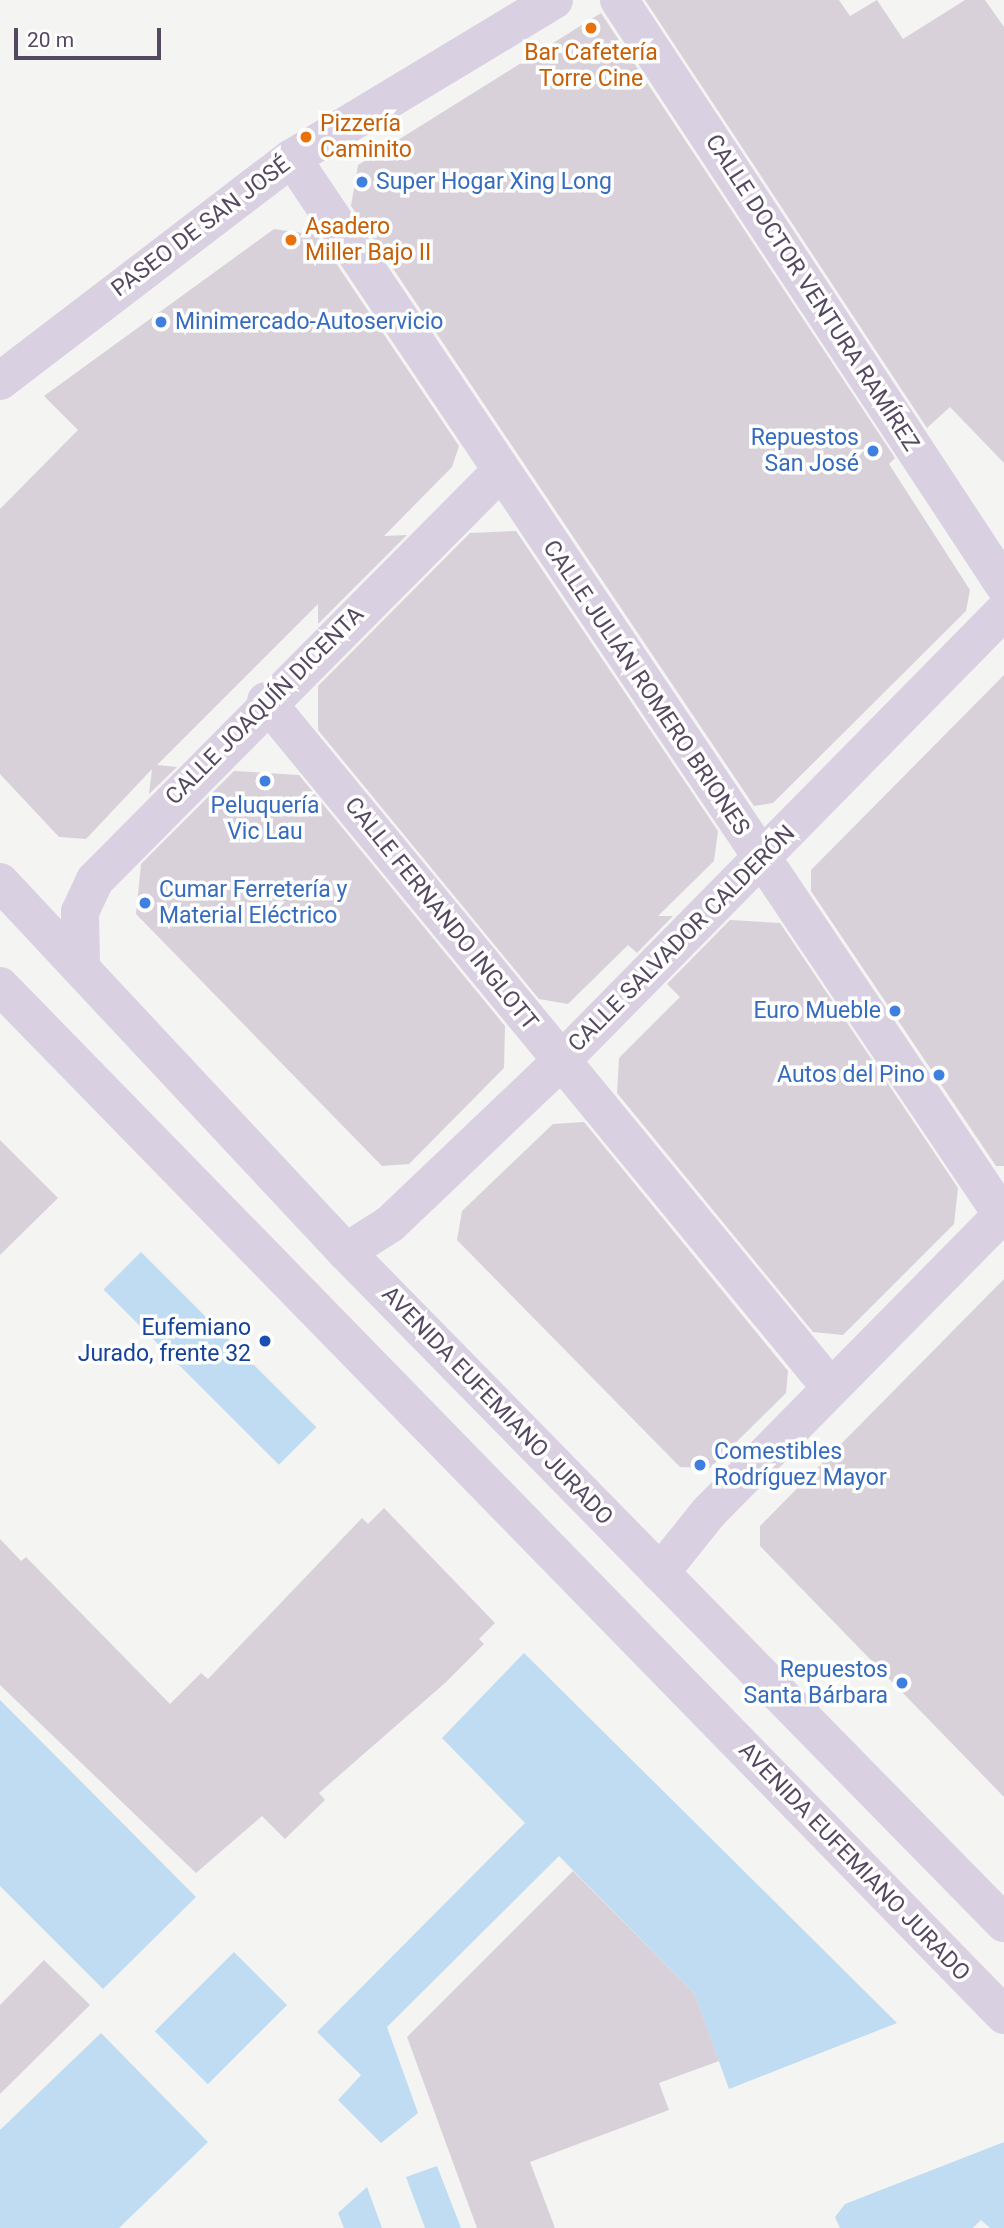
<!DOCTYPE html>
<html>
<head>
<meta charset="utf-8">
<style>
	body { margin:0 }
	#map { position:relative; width:1004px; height:2228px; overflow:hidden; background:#f4f4f2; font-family:Roboto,sans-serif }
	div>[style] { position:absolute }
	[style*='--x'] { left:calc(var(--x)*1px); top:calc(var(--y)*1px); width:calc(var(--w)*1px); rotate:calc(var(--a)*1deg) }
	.green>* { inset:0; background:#bfdcf3; transform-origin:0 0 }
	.building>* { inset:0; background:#d8d1da }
	.minor>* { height:38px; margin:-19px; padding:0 19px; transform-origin:19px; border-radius:19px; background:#d9d0e2 }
	.tertiary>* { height:38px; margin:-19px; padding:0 19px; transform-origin:19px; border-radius:19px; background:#d9d0e2 }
	.dots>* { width:19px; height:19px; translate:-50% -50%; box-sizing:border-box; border:4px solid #fff; border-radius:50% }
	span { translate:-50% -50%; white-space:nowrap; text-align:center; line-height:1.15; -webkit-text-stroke:7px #fff; paint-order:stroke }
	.food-label { font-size:23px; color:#c56008 }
	.left { translate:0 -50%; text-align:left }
	.shop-label { font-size:23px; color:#366cbe }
	.right { translate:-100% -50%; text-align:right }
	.street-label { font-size:23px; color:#554861 }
	.transit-label { font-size:23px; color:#164399 }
	.scale { position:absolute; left:14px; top:28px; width:147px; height:32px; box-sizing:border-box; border:4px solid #554861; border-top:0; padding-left:9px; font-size:21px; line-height:24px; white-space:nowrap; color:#554861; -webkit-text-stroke:5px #fff; paint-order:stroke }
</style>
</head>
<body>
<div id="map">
	<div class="green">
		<i style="left:141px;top:1252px;width:248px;height:53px;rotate:45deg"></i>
		<i style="clip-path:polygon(524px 1653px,897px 2023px,729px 2089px,694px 1993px,559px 1856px,387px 2027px,418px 2113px,381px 2143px,338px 2100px,361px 2075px,317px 2032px,525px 1823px,442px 1738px)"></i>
		<i style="clip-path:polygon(0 1700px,196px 1897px,103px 1989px,0 1886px)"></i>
		<i style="left:234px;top:1952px;width:75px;height:112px;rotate:45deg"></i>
		<i style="clip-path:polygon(101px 2033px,208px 2142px,119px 2228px,0 2228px,0 2130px)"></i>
		<i style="clip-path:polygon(1004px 2142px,1004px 2228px,990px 2228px,981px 2220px,973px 2228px,840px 2228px,835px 2217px,845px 2204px)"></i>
		<i style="clip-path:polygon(437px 2166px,461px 2228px,425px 2228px,406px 2177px)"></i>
		<i style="clip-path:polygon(367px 2187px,382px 2228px,344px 2228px,338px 2213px)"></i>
	</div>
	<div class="building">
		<i style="clip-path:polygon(645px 0,839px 0,850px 16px,877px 0,903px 39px,965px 0,985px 0,1004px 27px,1004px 463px,950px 407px,927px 428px)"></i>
		<i style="clip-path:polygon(601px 13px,895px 458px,889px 464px,970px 590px,966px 611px,773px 803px,754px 806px,351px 206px,358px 165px)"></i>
		<i style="clip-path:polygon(274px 229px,317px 235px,459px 446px,452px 467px,384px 536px,407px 535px,318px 624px,318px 604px,157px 765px,177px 767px,149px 794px,152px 769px,86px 839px,59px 837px,0 774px,0 509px,78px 430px,44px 396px)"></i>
		<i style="clip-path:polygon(516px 531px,718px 831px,714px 861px,658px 916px,673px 916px,637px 953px,628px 945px,568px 1004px,539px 999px,318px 730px,318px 686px,470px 533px)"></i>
		<i style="clip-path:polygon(1004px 675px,1004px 1166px,996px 1166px,811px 891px,811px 870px)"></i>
		<i style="clip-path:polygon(234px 771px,299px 775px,505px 1026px,504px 1068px,409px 1164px,382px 1166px,136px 914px,141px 864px)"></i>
		<i style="clip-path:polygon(730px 920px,780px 923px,958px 1188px,954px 1224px,843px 1335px,813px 1332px,617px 1093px,619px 1058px,680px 997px,667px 984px)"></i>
		<i style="clip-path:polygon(584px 1122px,788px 1371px,786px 1393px,710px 1468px,680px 1467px,457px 1240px,462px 1211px,553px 1124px)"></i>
		<i style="clip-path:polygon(0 1140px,58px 1198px,0 1255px)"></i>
		<i style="clip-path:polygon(1004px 1279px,1004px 1797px,760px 1546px,760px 1526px)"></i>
		<i style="clip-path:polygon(384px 1508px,495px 1623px,479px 1639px,484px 1644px,445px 1683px,319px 1793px,325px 1800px,285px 1839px,262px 1816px,196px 1873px,0 1685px,0 1539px,21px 1561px,26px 1557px,170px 1704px,201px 1673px,208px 1679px,362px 1518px,368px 1524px)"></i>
		<i style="clip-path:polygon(573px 1871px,694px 1993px,719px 2061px,659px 2083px,669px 2110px,530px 2162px,555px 2228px,477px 2228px,407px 2037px)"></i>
		<i style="clip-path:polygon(44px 1960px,90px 2005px,0 2094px,0 2005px)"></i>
	</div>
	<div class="minor">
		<i style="--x:619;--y:0;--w:700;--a:56.65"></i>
		<i style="--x:292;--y:158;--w:1273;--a:56.11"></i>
		<i style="--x:266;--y:701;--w:888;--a:50.57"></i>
		<i style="--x:0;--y:882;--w:507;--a:46.92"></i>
		<i style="--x:346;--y:1252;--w:940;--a:45.56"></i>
		<i style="--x:81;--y:965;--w:53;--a:-91.1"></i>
		<i style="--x:80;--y:912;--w:35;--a:-65"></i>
		<i style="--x:95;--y:880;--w:575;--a:-45.21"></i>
		<i style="--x:0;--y:986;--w:1438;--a:45.7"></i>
		<i style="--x:346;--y:1252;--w:52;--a:-32.5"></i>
		<i style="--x:390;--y:1224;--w:236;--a:-43.6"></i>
		<i style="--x:561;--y:1061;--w:631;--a:-45.45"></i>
		<i style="--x:660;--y:1573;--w:78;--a:-51.2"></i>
		<i style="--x:709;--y:1512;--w:420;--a:-45.4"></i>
	</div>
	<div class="tertiary">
		<i style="--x:0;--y:381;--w:367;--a:-37.4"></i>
		<i style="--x:292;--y:158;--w:306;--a:-31.1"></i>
	</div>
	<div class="dots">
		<i style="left:591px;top:28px;background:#e8710a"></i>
		<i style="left:306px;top:137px;background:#e8710a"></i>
		<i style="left:362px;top:182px;background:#3f7fe0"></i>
		<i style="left:291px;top:240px;background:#e8710a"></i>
		<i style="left:161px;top:322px;background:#3f7fe0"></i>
		<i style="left:873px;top:451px;background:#3f7fe0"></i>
		<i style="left:265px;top:781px;background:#3f7fe0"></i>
		<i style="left:145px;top:903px;background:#3f7fe0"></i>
		<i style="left:895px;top:1011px;background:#3f7fe0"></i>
		<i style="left:939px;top:1075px;background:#3f7fe0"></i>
		<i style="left:265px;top:1341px;background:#1a4fb4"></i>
		<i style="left:700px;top:1465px;background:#3f7fe0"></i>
		<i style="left:902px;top:1683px;background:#3f7fe0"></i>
	</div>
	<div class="food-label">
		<span style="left:591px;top:66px">Bar Cafetería<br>Torre Cine</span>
		<span class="left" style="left:320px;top:137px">Pizzería<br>Caminito</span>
		<span class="left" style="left:305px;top:240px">Asadero<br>Miller Bajo II</span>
	</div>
	<div class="shop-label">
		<span class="left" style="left:376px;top:182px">Super Hogar Xing Long</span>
		<span class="left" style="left:175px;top:322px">Minimercado-Autoservicio</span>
		<span class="right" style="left:859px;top:451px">Repuestos<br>San José</span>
		<span style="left:265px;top:819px">Peluquería<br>Vic Lau</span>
		<span class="left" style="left:159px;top:903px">Cumar Ferretería y<br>Material Eléctrico</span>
		<span class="right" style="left:881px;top:1011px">Euro Mueble</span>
		<span class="right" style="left:925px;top:1075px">Autos del Pino</span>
		<span class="left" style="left:714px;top:1465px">Comestibles<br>Rodríguez Mayor</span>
		<span class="right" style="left:888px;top:1683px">Repuestos<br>Santa Bárbara</span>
	</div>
	<div class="street-label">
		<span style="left:201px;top:227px;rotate:-37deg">PASEO DE SAN JOSÉ</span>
		<span style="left:812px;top:293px;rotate:57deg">CALLE DOCTOR VENTURA RAMÍREZ</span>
		<span style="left:646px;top:688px;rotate:56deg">CALLE JULIÁN ROMERO BRIONES</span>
		<span style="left:265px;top:706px;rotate:-45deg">CALLE JOAQUÍN DICENTA</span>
		<span style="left:441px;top:914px;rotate:51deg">CALLE FERNANDO INGLOTT</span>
		<span style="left:682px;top:939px;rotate:-45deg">CALLE SALVADOR CALDERÓN</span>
		<span style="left:497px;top:1406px;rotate:46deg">AVENIDA EUFEMIANO JURADO</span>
		<span style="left:854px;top:1862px;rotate:46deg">AVENIDA EUFEMIANO JURADO</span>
	</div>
	<div class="transit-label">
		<span class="right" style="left:251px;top:1341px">Eufemiano<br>Jurado, frente 32</span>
	</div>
	<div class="scale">20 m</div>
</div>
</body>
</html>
